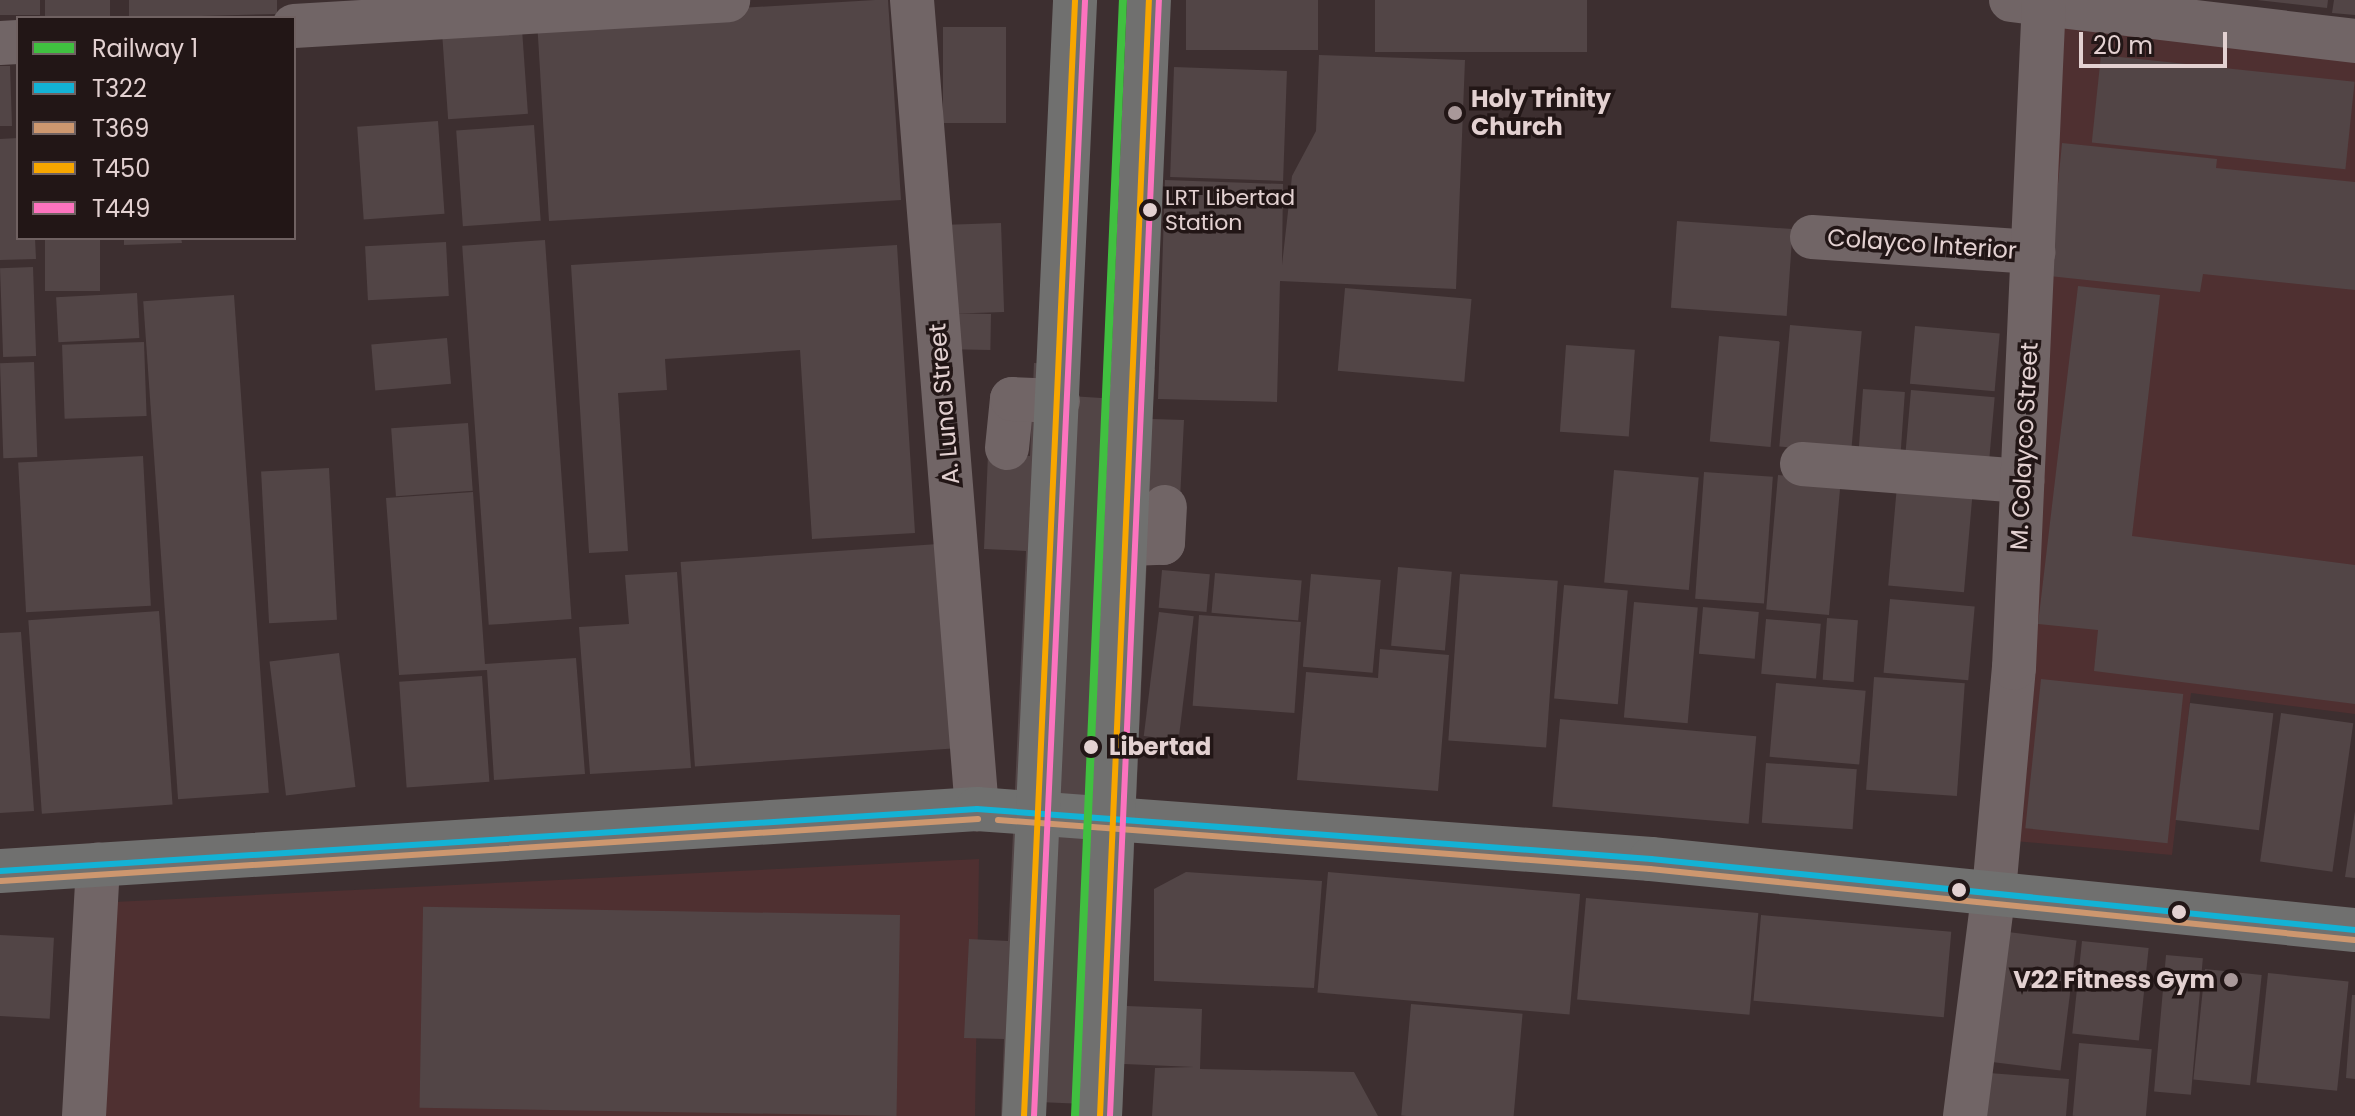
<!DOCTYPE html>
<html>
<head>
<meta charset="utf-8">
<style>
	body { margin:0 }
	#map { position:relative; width:2355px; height:1116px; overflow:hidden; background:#3d2f30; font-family:Poppins,sans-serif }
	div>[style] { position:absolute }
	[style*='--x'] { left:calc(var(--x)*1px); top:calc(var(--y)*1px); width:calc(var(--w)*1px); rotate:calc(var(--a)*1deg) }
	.built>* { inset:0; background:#4f3031 }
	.building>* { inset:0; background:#524546; transform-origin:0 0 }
	.minor>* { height:44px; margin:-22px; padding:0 22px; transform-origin:22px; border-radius:22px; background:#716566 }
	.major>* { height:44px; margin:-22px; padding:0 22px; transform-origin:22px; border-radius:22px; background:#70706f }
	.bus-1>* { height:6px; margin:-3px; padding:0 3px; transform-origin:3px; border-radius:3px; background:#13b2d5 }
	.bus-2>* { height:6px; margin:-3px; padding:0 3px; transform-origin:3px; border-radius:3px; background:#cd976f }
	.bus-3>* { height:6px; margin:-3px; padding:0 3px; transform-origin:3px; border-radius:3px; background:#f7a600 }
	.bus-4>* { height:6px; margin:-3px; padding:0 3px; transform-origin:3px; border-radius:3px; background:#fc73be }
	.rail-1>* { height:8px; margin:-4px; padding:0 4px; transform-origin:4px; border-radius:4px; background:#40c040 }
	.dots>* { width:22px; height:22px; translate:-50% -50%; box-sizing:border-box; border:4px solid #221616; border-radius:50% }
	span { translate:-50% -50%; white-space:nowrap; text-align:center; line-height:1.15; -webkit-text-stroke:7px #221616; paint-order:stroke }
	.bus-label { font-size:22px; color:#e3d1d1 }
	.left { translate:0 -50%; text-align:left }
	.poi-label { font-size:24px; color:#e3d1d1; font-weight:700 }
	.right { translate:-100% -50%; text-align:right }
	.street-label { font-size:24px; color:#e3d1d1 }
	.stop-label { font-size:24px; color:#e3d1d1; font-weight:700 }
	.legend { position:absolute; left:16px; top:16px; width:280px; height:224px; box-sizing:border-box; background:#221616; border:2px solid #6f6161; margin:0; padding:10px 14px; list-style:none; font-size:24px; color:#e3d1d1 }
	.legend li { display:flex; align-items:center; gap:16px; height:40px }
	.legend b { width:40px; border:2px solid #6f6161 }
	.scale { position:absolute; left:2079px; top:32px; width:148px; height:36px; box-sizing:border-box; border:4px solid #e3d1d1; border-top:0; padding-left:10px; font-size:24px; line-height:28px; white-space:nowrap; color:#e3d1d1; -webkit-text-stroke:6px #221616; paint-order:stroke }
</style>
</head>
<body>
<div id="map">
	<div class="built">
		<i style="clip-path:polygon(2057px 21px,2355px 56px,2355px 714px,2191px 693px,2172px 855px,2015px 841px)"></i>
		<i style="clip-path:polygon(979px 859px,975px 1116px,86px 1116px,94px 903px)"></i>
	</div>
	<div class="building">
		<i style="left:0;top:0;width:40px;height:15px"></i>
		<i style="left:45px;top:0;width:65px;height:18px"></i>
		<i style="clip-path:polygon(129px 0,277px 0,277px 14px,129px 18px)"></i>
		<i style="clip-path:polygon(875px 0,888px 0,901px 200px,549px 221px,537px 20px)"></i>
		<i style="left:1186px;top:0;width:132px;height:50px"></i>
		<i style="left:1375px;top:0;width:212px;height:52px"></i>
		<i style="clip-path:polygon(2257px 0,2328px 0,2327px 8px)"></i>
		<i style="clip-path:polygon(2334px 0,2355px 0,2355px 15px,2332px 13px)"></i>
		<i style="left:943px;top:27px;width:63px;height:96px"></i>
		<i style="left:522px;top:29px;width:85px;height:80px;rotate:86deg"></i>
		<i style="clip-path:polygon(1319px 55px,1465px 60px,1456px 289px,1280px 281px,1277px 402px,1158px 399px,1165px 180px,1283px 184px,1282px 265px,1292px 176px,1316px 131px)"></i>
		<i style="left:2101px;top:55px;width:255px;height:88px;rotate:6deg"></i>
		<i style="clip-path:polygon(0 66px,10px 66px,12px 126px,0 126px)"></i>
		<i style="left:1174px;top:67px;width:113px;height:110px;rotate:2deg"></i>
		<i style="left:438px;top:121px;width:93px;height:81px;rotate:86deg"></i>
		<i style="left:534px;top:125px;width:96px;height:78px;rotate:86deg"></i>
		<i style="clip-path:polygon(18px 138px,18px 238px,35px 238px,36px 259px,0 260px,0 139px)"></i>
		<i style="clip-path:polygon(2062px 143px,2217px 159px,2216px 168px,2355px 182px,2355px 290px,2203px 274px,2200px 292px,2049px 276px)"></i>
		<i style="left:1677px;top:221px;width:116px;height:87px;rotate:4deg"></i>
		<i style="left:1001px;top:223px;width:89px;height:68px;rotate:88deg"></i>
		<i style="left:45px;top:238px;width:55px;height:53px"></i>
		<i style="clip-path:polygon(124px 238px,181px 238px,182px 243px,124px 245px)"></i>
		<i style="left:545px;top:240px;width:380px;height:83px;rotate:86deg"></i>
		<i style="left:446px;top:242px;width:54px;height:81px;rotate:87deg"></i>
		<i style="clip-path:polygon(897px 245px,915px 533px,812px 539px,800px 350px,665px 359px,667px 390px,618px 393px,628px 551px,589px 553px,571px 265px)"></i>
		<i style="left:33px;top:267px;width:89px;height:33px;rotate:88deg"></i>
		<i style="clip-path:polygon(2078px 286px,2160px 295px,2132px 536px,2355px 565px,2355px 704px,2094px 671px,2098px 630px,2038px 624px)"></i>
		<i style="left:1345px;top:288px;width:127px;height:83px;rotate:5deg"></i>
		<i style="left:137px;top:293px;width:45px;height:81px;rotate:87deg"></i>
		<i style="left:234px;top:295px;width:499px;height:91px;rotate:86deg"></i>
		<i style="left:940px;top:313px;width:51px;height:36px;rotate:1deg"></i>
		<i style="left:1790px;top:325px;width:72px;height:122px;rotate:5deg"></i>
		<i style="left:1915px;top:326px;width:85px;height:58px;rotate:5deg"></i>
		<i style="left:1719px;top:336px;width:61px;height:106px;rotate:5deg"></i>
		<i style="left:447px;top:338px;width:46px;height:76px;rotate:85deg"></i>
		<i style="left:144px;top:342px;width:74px;height:82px;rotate:88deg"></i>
		<i style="left:1566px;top:345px;width:69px;height:87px;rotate:4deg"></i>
		<i style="left:34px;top:362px;width:95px;height:34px;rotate:88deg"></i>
		<i style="clip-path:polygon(1034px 363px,1071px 365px,1070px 396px,1117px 399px,1118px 366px,1155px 369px,1152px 419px,1184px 420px,1177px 559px,1147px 557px,1127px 1006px,1202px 1009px,1200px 1069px,1354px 1072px,1378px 1116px,1152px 1116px,1155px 1068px,1194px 1067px,1124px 1064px,1122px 1116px,1085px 1116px,1086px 1104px,1038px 1102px,1038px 1116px,1001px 1116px,1004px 1039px,964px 1038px,969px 939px,1008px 941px,1026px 551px,984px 549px,988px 454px,1030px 456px)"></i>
		<i style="left:1863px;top:389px;width:42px;height:63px;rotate:4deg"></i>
		<i style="left:1911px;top:390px;width:84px;height:68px;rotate:5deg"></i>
		<i style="left:468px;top:423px;width:68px;height:77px;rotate:86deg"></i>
		<i style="left:143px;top:456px;width:150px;height:125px;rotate:87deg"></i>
		<i style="left:329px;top:468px;width:152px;height:68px;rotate:87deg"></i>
		<i style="left:1614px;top:470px;width:85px;height:113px;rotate:5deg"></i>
		<i style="left:1704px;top:472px;width:69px;height:127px;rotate:4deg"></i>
		<i style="left:1898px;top:474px;width:76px;height:112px;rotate:5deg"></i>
		<i style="left:1778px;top:475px;width:63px;height:135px;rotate:5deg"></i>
		<i style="clip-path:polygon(473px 492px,485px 664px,576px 658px,585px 774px,494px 780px,487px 670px,399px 675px,386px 498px)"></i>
		<i style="left:938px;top:544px;width:205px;height:258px;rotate:86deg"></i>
		<i style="left:1398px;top:567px;width:54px;height:79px;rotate:5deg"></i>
		<i style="left:1162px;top:570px;width:48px;height:38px;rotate:5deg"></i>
		<i style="clip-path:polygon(677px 572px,691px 768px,590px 774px,579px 627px,629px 624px,625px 575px)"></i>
		<i style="left:1215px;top:573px;width:87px;height:40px;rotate:5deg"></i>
		<i style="left:1311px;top:574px;width:70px;height:93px;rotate:5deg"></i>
		<i style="left:1460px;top:574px;width:98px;height:167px;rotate:4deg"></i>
		<i style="left:1564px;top:585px;width:64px;height:114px;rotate:5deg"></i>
		<i style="left:1890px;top:599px;width:85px;height:74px;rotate:5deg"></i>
		<i style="left:1634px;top:602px;width:64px;height:116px;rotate:5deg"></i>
		<i style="left:1703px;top:607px;width:56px;height:47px;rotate:5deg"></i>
		<i style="left:159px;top:611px;width:194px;height:131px;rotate:86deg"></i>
		<i style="left:1159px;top:612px;width:35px;height:125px;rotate:7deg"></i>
		<i style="left:1199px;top:615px;width:102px;height:91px;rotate:4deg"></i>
		<i style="left:1827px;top:618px;width:31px;height:62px;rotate:4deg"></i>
		<i style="left:1766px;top:619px;width:55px;height:55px;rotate:5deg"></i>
		<i style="clip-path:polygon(21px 632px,34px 811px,0 813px,0 633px)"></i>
		<i style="clip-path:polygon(1380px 649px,1449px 655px,1438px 791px,1297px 780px,1306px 672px,1378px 678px)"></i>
		<i style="left:339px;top:653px;width:135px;height:70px;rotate:83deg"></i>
		<i style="left:482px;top:676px;width:106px;height:83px;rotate:86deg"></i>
		<i style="left:1874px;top:677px;width:91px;height:113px;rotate:4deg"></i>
		<i style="left:2041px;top:679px;width:143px;height:150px;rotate:6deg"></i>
		<i style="left:1776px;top:683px;width:90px;height:74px;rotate:5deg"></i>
		<i style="left:2190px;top:703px;width:84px;height:118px;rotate:7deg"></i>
		<i style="left:2281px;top:713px;width:73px;height:150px;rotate:8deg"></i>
		<i style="left:1560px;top:719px;width:197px;height:88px;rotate:5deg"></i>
		<i style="left:1766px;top:763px;width:91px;height:60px;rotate:4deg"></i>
		<i style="clip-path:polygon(2355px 811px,2355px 878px,2345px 877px)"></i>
		<i style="clip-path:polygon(1186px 872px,1322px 881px,1314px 988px,1154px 981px,1154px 889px)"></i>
		<i style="left:1328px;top:872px;width:253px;height:121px;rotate:5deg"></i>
		<i style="left:1586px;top:898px;width:173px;height:102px;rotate:5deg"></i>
		<i style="left:900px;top:915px;width:201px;height:477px;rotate:91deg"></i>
		<i style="left:1761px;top:915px;width:191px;height:86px;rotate:5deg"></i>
		<i style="left:2008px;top:932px;width:69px;height:131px;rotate:7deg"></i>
		<i style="left:0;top:935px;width:54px;height:81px;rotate:3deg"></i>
		<i style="left:2082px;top:941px;width:67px;height:93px;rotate:6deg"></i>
		<i style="left:2166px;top:955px;width:37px;height:137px;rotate:5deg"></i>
		<i style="left:2205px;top:969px;width:57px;height:111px;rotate:6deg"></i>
		<i style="left:2268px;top:973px;width:81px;height:110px;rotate:6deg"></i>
		<i style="clip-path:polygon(2352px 995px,2355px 995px,2355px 1079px,2346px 1078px)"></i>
		<i style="left:1411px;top:1004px;width:112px;height:112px;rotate:5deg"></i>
		<i style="left:2079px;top:1043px;width:73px;height:73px;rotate:5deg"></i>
		<i style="clip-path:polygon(1989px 1073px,2069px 1079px,2066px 1116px,1986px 1116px)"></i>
	</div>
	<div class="minor">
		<i style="--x:912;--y:0;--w:812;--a:85.41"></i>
		<i style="--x:2011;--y:0;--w:346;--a:6.8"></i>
		<i style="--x:294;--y:26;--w:435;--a:-3.4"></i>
		<i style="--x:0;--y:43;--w:18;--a:-3"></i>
		<i style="--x:1812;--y:237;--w:222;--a:3.9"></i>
		<i style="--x:1007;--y:448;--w:49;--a:-84.2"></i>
		<i style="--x:1012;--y:399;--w:46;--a:2.5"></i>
		<i style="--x:1802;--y:464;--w:221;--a:4.4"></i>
		<i style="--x:1128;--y:544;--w:35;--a:-2"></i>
		<i style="--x:1163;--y:543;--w:36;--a:-87"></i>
		<i style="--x:84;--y:1116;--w:252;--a:-86.8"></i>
		<i style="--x:1965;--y:1116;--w:227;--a:-82.7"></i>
		<i style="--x:1994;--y:891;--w:224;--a:-84.9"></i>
		<i style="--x:2014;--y:668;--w:669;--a:-87.43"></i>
	</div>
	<div class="major">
		<i style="--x:0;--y:871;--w:979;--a:-3.63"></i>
		<i style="--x:977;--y:809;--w:676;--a:4.24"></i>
		<i style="--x:1651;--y:859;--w:708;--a:5.76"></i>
		<i style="--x:1024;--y:1116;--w:1117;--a:-87.38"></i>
		<i style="--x:1100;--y:1116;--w:1117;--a:-87.49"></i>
	</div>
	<div class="bus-1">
		<i style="--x:0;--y:871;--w:979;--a:-3.63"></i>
		<i style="--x:977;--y:809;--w:676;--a:4.24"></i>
		<i style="--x:1651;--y:859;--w:708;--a:5.76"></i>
	</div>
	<div class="bus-2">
		<i style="--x:998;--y:820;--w:654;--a:4.3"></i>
		<i style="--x:1650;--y:869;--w:708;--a:5.76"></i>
		<i style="--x:1;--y:881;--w:979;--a:-3.63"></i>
	</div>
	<div class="bus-3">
		<i style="--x:1024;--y:1116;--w:1117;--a:-87.38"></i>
		<i style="--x:1100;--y:1116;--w:1117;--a:-87.49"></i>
	</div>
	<div class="bus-4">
		<i style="--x:1034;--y:1116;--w:1117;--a:-87.38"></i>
		<i style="--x:1110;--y:1116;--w:1117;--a:-87.49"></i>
	</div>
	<div class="rail-1">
		<i style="--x:1075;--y:1116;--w:1117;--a:-87.54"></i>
	</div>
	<div class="dots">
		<i style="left:1455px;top:113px;background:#a99899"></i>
		<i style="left:1150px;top:210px;background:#e3d1d1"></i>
		<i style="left:1091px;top:747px;background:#e3d1d1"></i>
		<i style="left:1959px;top:890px;background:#e3d1d1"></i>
		<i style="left:2179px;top:912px;background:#e3d1d1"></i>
		<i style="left:2231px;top:980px;background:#a99899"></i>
	</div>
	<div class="bus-label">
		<span class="left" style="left:1165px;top:210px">LRT Libertad<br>Station</span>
	</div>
	<div class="poi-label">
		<span class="left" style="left:1471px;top:113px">Holy Trinity<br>Church</span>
		<span class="right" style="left:2215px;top:980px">V22 Fitness Gym</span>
	</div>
	<div class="street-label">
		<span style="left:1922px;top:244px;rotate:4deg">Colayco Interior</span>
		<span style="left:944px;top:404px;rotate:-95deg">A. Luna Street</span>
		<span style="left:2024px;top:446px;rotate:-87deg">M. Colayco Street</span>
	</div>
	<div class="stop-label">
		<span class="left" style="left:1109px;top:747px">Libertad</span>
	</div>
	<ul class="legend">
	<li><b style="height:10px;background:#40c040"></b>Railway 1</li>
	<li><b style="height:10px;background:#13b2d5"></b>T322</li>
	<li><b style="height:10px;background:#cd976f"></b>T369</li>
	<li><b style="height:10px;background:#f7a600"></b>T450</li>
	<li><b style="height:10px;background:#fc73be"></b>T449</li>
	</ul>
	<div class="scale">20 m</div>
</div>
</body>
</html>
